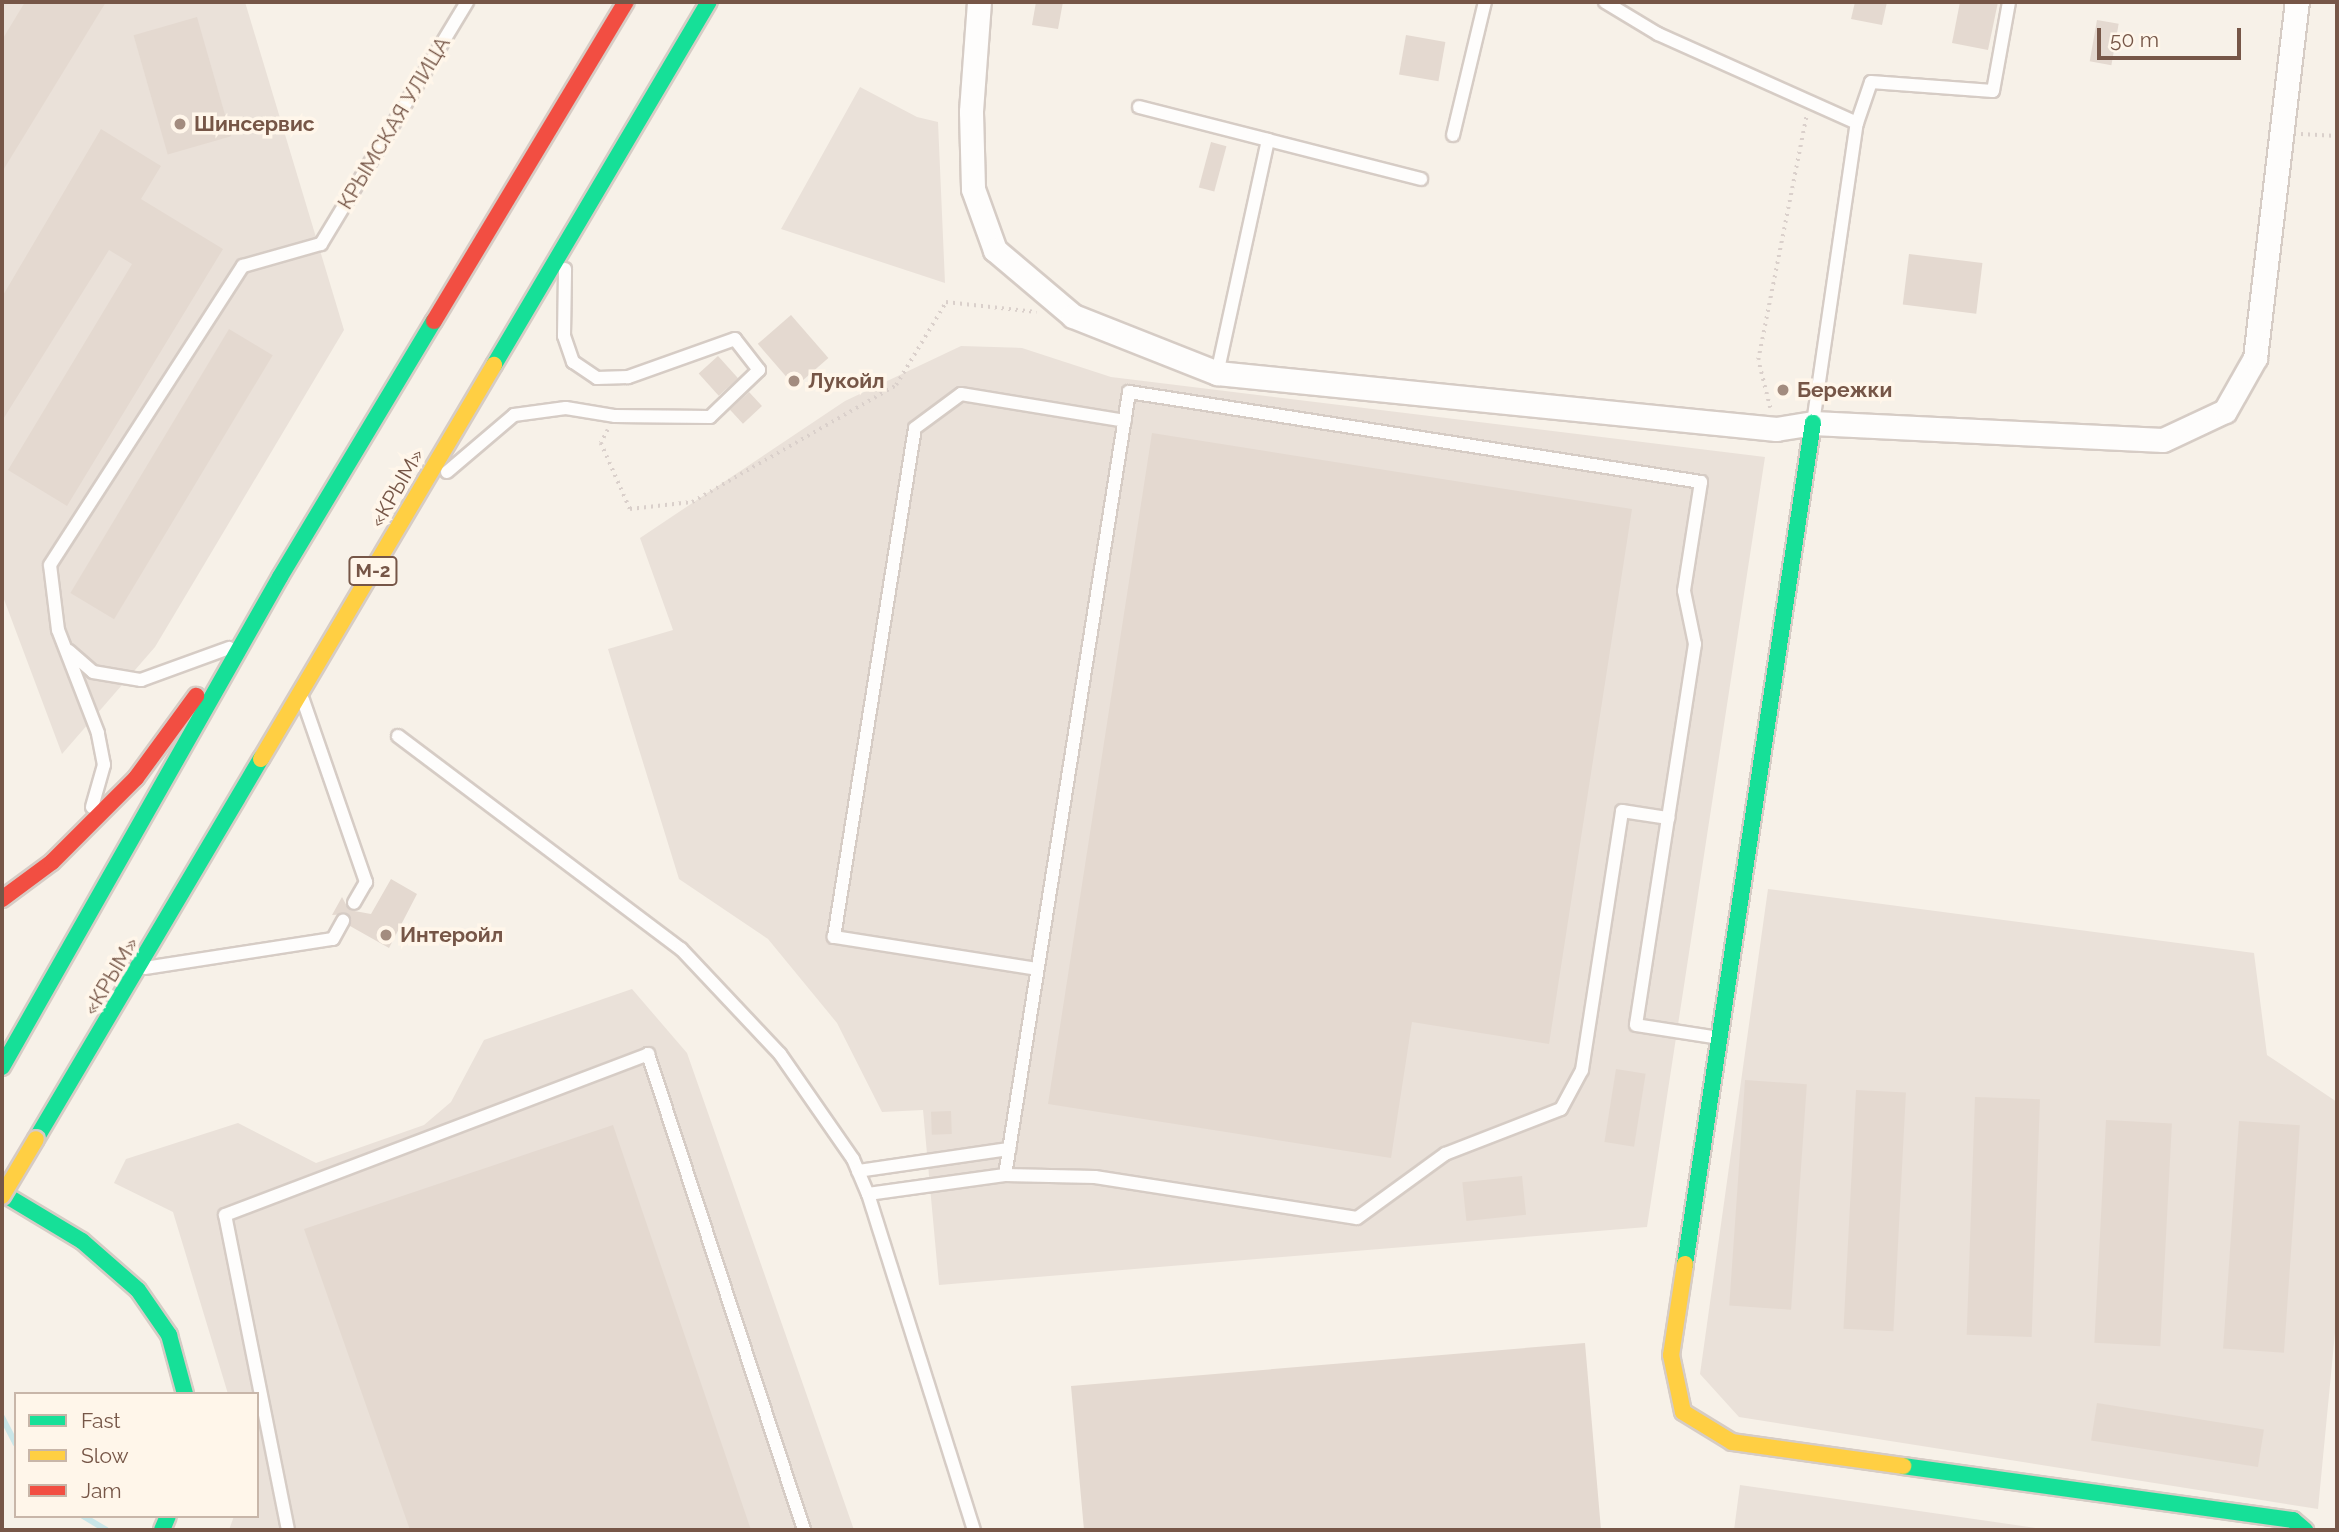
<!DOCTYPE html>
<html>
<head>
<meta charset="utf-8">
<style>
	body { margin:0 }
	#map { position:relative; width:2339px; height:1532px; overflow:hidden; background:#f7f1e8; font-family:Raleway,sans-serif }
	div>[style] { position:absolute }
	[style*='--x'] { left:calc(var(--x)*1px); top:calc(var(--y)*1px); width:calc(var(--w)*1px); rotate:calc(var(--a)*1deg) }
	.industrial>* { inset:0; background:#eae1d9 }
	.stream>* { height:6px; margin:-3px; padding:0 3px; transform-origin:3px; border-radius:3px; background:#cae6e8 }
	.building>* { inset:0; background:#e4d9d0; transform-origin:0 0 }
	.path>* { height:3.5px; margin-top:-1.75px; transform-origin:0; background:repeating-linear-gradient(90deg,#dad0cb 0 2px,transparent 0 7px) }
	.roads { filter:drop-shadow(2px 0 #d6ccc5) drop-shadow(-2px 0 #d6ccc5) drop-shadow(0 2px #d6ccc5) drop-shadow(0 -2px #d6ccc5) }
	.lane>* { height:12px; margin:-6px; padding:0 6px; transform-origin:6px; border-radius:6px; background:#fefdfc }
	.street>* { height:23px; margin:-11.5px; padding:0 11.5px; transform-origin:11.5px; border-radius:11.5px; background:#fefdfc }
	.fast>* { height:16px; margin:-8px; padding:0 8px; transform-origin:8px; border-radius:8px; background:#16e098 }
	.slow>* { height:16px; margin:-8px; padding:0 8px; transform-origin:8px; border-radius:8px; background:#ffcf43 }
	.jam>* { height:16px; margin:-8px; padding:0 8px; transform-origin:8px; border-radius:8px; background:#f24e42 }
	.bridges { filter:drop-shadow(2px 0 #d6cbc4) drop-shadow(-2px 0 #d6cbc4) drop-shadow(0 2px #d6cbc4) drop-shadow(0 -2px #d6cbc4) }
	.slow-bridge>* { height:16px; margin:-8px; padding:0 8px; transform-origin:8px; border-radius:8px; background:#ffcf43 }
	.dots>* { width:19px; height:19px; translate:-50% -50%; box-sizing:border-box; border:4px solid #fff6ea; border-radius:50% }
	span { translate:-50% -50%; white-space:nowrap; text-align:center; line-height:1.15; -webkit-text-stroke:7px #fff6ea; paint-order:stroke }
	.shield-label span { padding:2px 5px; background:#fff6ea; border:2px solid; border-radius:5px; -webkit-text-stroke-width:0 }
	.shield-label { font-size:19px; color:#765647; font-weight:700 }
	.street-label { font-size:21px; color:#765647 }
	.poi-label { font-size:21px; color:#765647; font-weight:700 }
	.left { translate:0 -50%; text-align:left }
	.frame { position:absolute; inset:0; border:4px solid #765647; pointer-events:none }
	.legend { position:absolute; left:14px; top:1392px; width:245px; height:126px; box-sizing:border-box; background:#fff6ea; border:2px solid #c8b6a9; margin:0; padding:9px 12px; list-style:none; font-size:21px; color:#765647 }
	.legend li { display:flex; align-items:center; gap:14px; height:35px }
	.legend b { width:35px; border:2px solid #c8b6a9 }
	.scale { position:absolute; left:2097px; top:28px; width:144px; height:32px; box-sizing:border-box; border:4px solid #765647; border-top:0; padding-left:9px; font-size:21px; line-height:24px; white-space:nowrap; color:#765647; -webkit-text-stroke:5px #fff6ea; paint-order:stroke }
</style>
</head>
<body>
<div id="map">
	<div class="industrial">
		<i style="clip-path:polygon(4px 2px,245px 2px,344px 330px,155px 647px,62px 754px,2px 594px)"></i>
		<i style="clip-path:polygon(860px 87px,917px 117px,938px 122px,945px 283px,781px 229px)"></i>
		<i style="clip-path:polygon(961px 346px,1022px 348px,1111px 377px,1765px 457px,1647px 1227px,939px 1285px,923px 1110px,882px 1112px,837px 1023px,768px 939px,679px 879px,608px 649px,673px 630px,640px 538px,845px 401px)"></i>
		<i style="clip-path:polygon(1768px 889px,2254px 953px,2267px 1055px,2337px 1102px,2337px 1312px,2318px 1509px,1739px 1417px,1700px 1374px)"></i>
		<i style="clip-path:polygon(632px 989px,687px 1053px,854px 1530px,229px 1530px,234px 1516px,257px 1516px,257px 1394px,228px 1394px,173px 1212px,114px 1183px,126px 1159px,238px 1123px,316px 1163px,424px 1125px,451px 1102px,484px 1040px)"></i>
		<i style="clip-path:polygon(1740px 1485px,2043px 1529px,1734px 1530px)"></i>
	</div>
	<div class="stream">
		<i style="--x:2;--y:1417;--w:30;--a:63"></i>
		<i style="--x:83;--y:1516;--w:27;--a:31"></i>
	</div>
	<div class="building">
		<i style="clip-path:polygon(25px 2px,106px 2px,2px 172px,2px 40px)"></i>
		<i style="clip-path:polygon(1036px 2px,1063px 2px,1058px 29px,1032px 25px)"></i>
		<i style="clip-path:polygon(1855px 2px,1887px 2px,1882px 25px,1851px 19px)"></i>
		<i style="clip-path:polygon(1960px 2px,1998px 2px,1988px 50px,1952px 43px)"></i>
		<i style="left:197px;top:17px;width:124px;height:66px;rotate:74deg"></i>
		<i style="left:2097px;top:20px;width:22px;height:42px;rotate:10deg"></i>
		<i style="left:1406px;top:35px;width:40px;height:40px;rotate:10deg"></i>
		<i style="clip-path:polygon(101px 129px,161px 166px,141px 199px,223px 249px,67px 506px,8px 470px,132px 264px,109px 250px,2px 421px,2px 297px)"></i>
		<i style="left:1211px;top:142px;width:16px;height:47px;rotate:15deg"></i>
		<i style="left:1909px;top:254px;width:74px;height:51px;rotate:7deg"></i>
		<i style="left:791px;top:315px;width:57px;height:44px;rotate:49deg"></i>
		<i style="left:229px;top:329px;width:51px;height:308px;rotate:31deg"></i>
		<i style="left:718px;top:356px;width:30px;height:26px;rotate:48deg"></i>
		<i style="left:749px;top:392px;width:19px;height:26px;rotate:47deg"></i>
		<i style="clip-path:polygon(1152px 433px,1632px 509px,1549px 1044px,1412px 1022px,1391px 1158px,1048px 1104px)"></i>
		<i style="clip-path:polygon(391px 879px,417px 894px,389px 948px,350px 926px,348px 914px,332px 915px,342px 897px,349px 910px,371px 914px)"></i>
		<i style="left:1616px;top:1069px;width:30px;height:74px;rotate:9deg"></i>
		<i style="left:1745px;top:1080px;width:62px;height:226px;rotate:4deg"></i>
		<i style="left:1856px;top:1090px;width:50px;height:239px;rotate:3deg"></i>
		<i style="left:1975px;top:1097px;width:65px;height:238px;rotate:2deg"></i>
		<i style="left:951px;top:1111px;width:23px;height:20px;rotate:88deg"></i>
		<i style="left:2106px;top:1120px;width:66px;height:223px;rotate:3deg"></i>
		<i style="left:2239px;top:1121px;width:61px;height:228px;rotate:4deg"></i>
		<i style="clip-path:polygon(613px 1125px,751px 1530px,410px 1530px,304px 1229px)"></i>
		<i style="left:1522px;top:1176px;width:39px;height:60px;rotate:84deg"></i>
		<i style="clip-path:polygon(1585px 1343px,1601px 1530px,1084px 1530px,1071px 1386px)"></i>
		<i style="left:2097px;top:1403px;width:169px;height:38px;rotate:9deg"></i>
	</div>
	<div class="path">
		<i style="--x:2301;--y:134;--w:36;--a:3"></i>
		<i style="--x:1770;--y:408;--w:49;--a:-104"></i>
		<i style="--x:1758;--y:360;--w:248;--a:-78.8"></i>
		<i style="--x:608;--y:430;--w:15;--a:118"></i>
		<i style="--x:601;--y:443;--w:72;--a:66.3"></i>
		<i style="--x:630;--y:509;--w:62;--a:-6.4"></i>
		<i style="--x:692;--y:502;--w:235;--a:-29.8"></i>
		<i style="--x:896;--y:385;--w:97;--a:-58.9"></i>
		<i style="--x:946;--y:302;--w:91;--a:6.3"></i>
	</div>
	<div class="roads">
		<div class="lane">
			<i style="--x:1605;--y:2;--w:62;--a:31.1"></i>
			<i style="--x:1658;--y:34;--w:218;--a:24.1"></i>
			<i style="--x:1139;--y:107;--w:133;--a:14.3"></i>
			<i style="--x:1268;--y:140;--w:239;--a:102.3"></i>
			<i style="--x:1453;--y:135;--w:137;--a:-76.5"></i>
			<i style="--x:1268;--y:140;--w:158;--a:14.3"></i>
			<i style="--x:1813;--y:423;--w:303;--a:-81.7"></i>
			<i style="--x:1857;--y:123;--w:43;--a:-71.1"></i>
			<i style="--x:1871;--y:82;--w:122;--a:4.2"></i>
			<i style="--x:1993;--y:91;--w:90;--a:-79.8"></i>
			<i style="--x:447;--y:472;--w:88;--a:-40.4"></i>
			<i style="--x:514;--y:415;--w:52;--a:-7.7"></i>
			<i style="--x:566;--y:408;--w:50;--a:9.3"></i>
			<i style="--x:615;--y:416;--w:95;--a:0.6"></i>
			<i style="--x:710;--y:417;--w:68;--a:-43.8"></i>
			<i style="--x:759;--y:370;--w:39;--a:-128"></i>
			<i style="--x:735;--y:339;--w:114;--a:160.4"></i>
			<i style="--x:628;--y:377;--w:31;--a:178"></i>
			<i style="--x:597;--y:378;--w:29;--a:-146"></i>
			<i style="--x:573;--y:362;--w:28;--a:-109"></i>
			<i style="--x:564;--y:336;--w:67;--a:-89.1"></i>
			<i style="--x:69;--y:651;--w:32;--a:41"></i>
			<i style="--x:93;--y:672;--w:49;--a:9.5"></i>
			<i style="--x:141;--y:680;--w:94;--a:-20"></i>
			<i style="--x:303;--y:700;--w:193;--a:70.9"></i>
			<i style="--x:366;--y:882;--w:24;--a:120"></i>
			<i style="--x:398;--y:736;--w:354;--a:37"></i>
			<i style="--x:681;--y:949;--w:144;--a:46.7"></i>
			<i style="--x:780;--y:1054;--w:128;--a:55.2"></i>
			<i style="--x:853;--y:1159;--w:38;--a:67"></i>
			<i style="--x:868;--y:1194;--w:352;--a:72.5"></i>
			<i style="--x:92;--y:807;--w:44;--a:-74.1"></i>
			<i style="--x:104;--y:765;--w:33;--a:-101"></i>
			<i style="--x:98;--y:733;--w:110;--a:-111.2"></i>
			<i style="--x:58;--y:630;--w:65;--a:-97"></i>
			<i style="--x:50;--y:565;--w:356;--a:-57.2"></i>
			<i style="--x:243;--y:266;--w:81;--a:-15.8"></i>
			<i style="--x:321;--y:244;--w:283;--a:-58.9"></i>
			<i style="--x:145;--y:968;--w:190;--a:-8.8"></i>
			<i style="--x:333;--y:939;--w:21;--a:-61"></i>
			<i style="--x:1037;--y:969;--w:206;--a:-171"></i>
			<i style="--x:834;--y:937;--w:515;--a:-80.96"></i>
			<i style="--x:915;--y:428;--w:57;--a:-36.5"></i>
			<i style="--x:961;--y:394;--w:166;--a:9.3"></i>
			<i style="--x:858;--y:1171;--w:153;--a:-8.3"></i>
			<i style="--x:1005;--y:1175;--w:793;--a:-81"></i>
			<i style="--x:1129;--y:392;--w:579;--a:8.94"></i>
			<i style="--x:1701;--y:482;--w:110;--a:98.9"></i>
			<i style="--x:1684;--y:591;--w:54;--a:78.3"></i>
			<i style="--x:1695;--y:644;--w:176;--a:98.8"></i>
			<i style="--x:868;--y:1194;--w:138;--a:-7.9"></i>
			<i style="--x:1005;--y:1175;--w:90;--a:1.3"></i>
			<i style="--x:1095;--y:1177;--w:265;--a:8.9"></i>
			<i style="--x:1357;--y:1218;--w:109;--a:-36"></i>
			<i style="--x:1445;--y:1154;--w:124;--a:-21.2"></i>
			<i style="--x:1561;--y:1109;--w:44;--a:-61.7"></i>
			<i style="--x:1582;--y:1070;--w:262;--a:-81.2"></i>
			<i style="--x:1622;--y:811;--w:47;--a:8.7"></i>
			<i style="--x:1668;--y:818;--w:209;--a:98.8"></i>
			<i style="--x:1636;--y:1025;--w:84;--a:8.9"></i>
			<i style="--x:288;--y:1530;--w:321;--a:-101.3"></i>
			<i style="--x:225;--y:1215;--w:453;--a:-20.8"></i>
			<i style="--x:648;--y:1054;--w:501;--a:71.85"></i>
		</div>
		<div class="street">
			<i style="--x:979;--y:2;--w:110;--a:94.2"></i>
			<i style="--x:971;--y:112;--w:77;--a:88.5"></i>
			<i style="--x:973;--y:189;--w:65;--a:70.2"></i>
			<i style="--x:995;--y:250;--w:102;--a:40.2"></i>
			<i style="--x:1073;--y:316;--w:155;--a:21.6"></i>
			<i style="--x:1217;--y:373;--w:562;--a:5.72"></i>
			<i style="--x:1776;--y:429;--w:37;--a:-9"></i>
			<i style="--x:1813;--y:423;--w:350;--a:2.8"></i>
			<i style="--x:2163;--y:440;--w:68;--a:-25.1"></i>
			<i style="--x:2225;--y:411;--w:61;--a:-60.5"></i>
			<i style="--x:2255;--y:358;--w:358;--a:-83.3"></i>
		</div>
		<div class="fast">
			<i style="--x:494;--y:365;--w:422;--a:-59.4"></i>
			<i style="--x:2;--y:1067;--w:563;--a:-60.43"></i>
			<i style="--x:280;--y:577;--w:299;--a:-59"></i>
			<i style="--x:36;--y:1139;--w:442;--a:-59.4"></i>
			<i style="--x:2;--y:1193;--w:93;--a:31"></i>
			<i style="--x:82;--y:1241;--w:74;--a:41.2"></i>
			<i style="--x:138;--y:1290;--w:55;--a:55.4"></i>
			<i style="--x:169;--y:1335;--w:61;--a:74.8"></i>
			<i style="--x:1685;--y:1264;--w:851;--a:-81.35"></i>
			<i style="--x:1903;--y:1466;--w:394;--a:7.9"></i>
			<i style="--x:2293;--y:1520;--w:16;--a:40"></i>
			<i style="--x:162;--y:1530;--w:15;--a:-67"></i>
		</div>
		<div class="slow">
			<i style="--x:261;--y:759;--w:458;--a:-59.4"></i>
			<i style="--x:1685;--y:1264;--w:92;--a:98.7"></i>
			<i style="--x:1671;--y:1355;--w:58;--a:78.1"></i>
			<i style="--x:1683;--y:1412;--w:57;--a:31.5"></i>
			<i style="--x:1732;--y:1442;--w:173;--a:8"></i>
		</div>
		<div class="jam">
			<i style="--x:434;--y:321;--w:372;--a:-59"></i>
			<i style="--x:2;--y:899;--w:62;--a:-36.5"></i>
			<i style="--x:52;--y:862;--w:119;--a:-45"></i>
			<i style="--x:136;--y:778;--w:102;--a:-53.8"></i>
		</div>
	</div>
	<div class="bridges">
		<div class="slow-bridge">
			<i style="--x:2;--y:1196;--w:66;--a:-59.2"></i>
		</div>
	</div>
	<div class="dots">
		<i style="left:180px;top:124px;background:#a38c7f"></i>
		<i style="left:794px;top:381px;background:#a38c7f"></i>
		<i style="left:1783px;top:390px;background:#a38c7f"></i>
		<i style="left:386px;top:935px;background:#a38c7f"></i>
	</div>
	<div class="shield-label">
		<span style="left:373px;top:571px">М-2</span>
	</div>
	<div class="street-label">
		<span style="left:394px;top:123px;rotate:-59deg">КРЫМСКАЯ УЛИЦА</span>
		<span style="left:397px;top:488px;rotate:-60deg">«КРЫМ»</span>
		<span style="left:111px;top:976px;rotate:-59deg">«КРЫМ»</span>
	</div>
	<div class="poi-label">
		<span class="left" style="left:194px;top:124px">Шинсервис</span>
		<span class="left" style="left:808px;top:381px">Лукойл</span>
		<span class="left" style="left:1797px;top:390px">Бережки</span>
		<span class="left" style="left:400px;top:935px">Интеройл</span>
	</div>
	<div class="frame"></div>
	<ul class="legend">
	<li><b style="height:9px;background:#16e098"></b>Fast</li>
	<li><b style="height:9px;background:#ffcf43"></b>Slow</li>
	<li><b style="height:9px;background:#f24e42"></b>Jam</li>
	</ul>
	<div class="scale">50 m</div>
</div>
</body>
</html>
